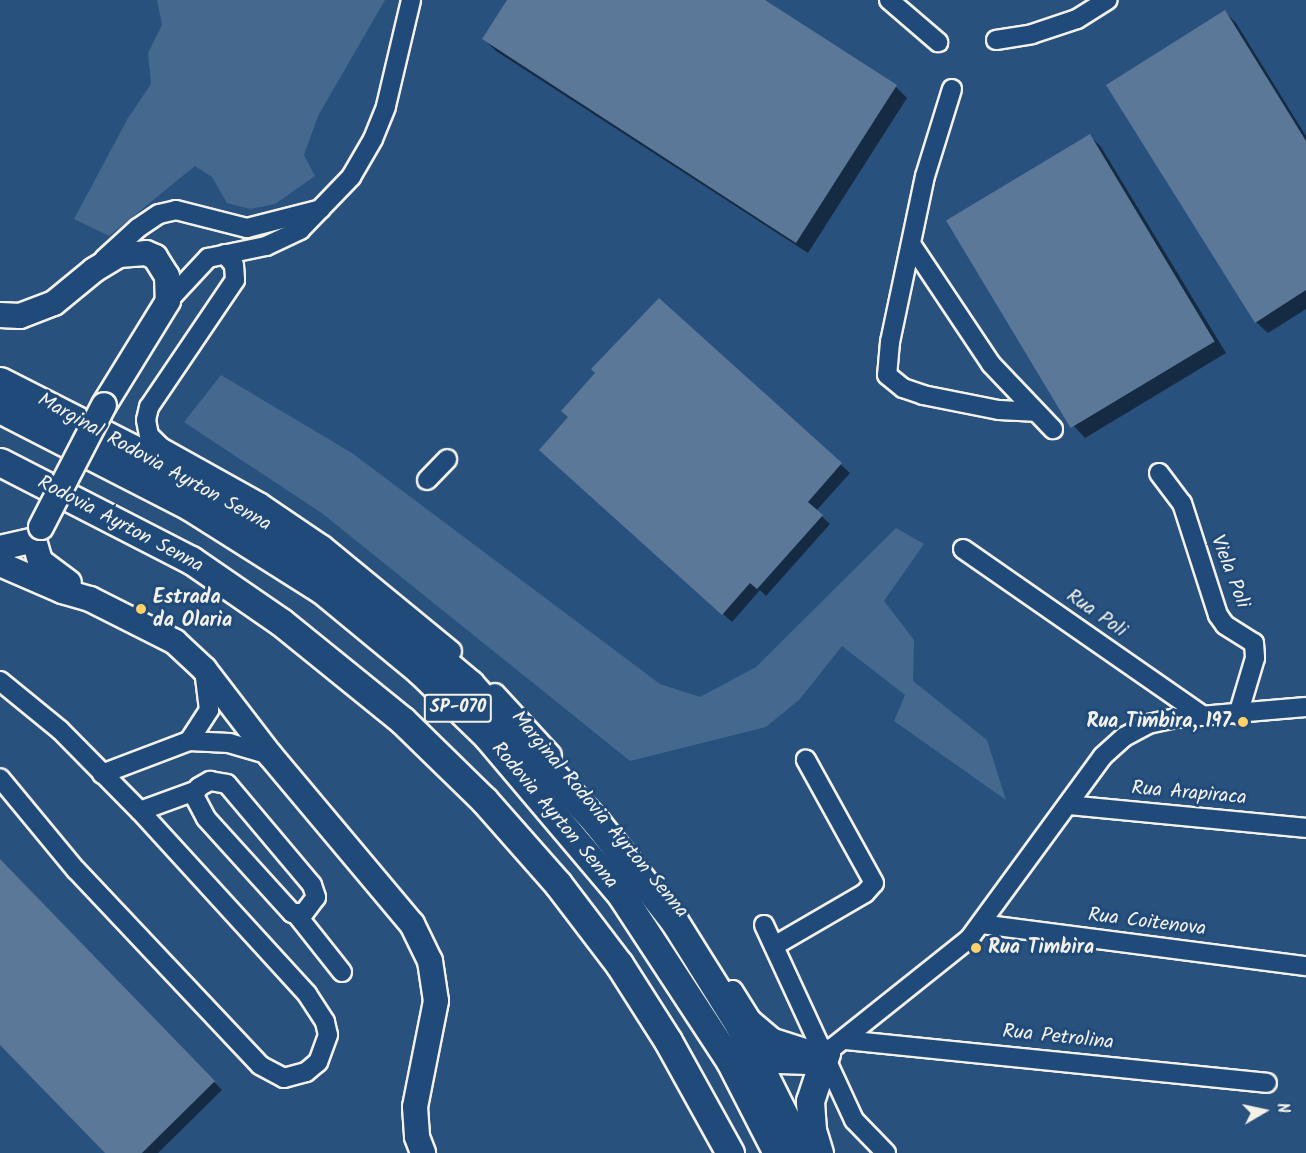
<!DOCTYPE html>
<html>
<head>
<meta charset="utf-8">
<style>
	body { margin:0 }
	#map { position:relative; width:1306px; height:1153px; overflow:hidden; background:#28517e; font-family:Kalam,sans-serif }
	div>[style] { position:absolute }
	[style*='--x'] { left:calc(var(--x)*1px); top:calc(var(--y)*1px); width:calc(var(--w)*1px); rotate:calc(var(--a)*1deg) }
	.green>* { inset:0; background:#45688e }
	.shadow>* { inset:0; background:#0007 }
	.building>* { inset:0; background:#5b7899; transform-origin:0 0 }
	.roads { filter:drop-shadow(2px 0 #f4f1e8) drop-shadow(-2px 0 #f4f1e8) drop-shadow(0 2px #f4f1e8) drop-shadow(0 -2px #f4f1e8) }
	.minor>* { height:18px; margin:-9px; padding:0 9px; transform-origin:9px; border-radius:9px; background:#1f4a7a }
	.major>* { height:24px; margin:-12px; padding:0 12px; transform-origin:12px; border-radius:12px; background:#1f4a7a }
	.highway>* { height:27px; margin:-13.5px; padding:0 13.5px; transform-origin:13.5px; border-radius:13.5px; background:#1f4a7a }
	.bridges { filter:drop-shadow(2px 0 #f4f1e8) drop-shadow(-2px 0 #f4f1e8) drop-shadow(0 2px #f4f1e8) drop-shadow(0 -2px #f4f1e8) }
	.major-bridge>* { height:24px; margin:-12px; padding:0 12px; transform-origin:12px; border-radius:12px; background:#1f4a7a }
	.dots>* { width:16px; height:16px; translate:-50% -50%; box-sizing:border-box; border:3px solid #1f4a7a; border-radius:50% }
	span { translate:-50% -50%; white-space:nowrap; text-align:center; line-height:1.15; -webkit-text-stroke:6px #1f4a7a; paint-order:stroke }
	.shield-label span { padding:2px 4px; background:#1f4a7a; border:2px solid; border-radius:4px; -webkit-text-stroke-width:0 }
	.shield-label { font-size:18px; color:#f4f1e8; font-weight:700 }
	.street-label { font-size:20px; color:#f4f1e8 }
	.poi-label { font-size:20px; color:#f4f1e8; font-weight:700 }
	.left { translate:0 -50%; text-align:left }
	.right { translate:-100% -50%; text-align:right }
	.north { position:absolute; left:1234px; top:1081px; width:60px; height:60px; -webkit-text-stroke:4px #1f4a7a; paint-order:stroke; rotate:81deg; font-size:16px; font-weight:700; line-height:24px; text-align:center; color:#f4f1e8 }
	.north::after { content:''; display:block; margin:auto; width:21px; height:27px; background:#f4f1e8; clip-path:polygon(50% 0,100% 100%,50% 72%,0 100%) }
</style>
</head>
<body>
<div id="map">
	<div class="green">
		<i style="clip-path:polygon(157px 0,385px 0,318px 116px,304px 155px,315px 176px,275px 204px,250px 209px,227px 203px,212px 177px,195px 166px,109px 236px,74px 219px,128px 118px,151px 84px,148px 53px,162px 25px)"></i>
		<i style="clip-path:polygon(221px 375px,352px 453px,660px 684px,700px 697px,756px 667px,896px 528px,924px 544px,884px 601px,914px 640px,913px 681px,987px 740px,1006px 800px,894px 721px,905px 695px,842px 646px,800px 699px,766px 727px,630px 761px,323px 514px,184px 422px)"></i>
	</div>
	<div class="shadow">
		<i style="clip-path:polygon(509px 0,762px 0,896px 87px,907px 98px,808px 253px,496px 51px,484px 39px)"></i>
		<i style="clip-path:polygon(1225px 12px,1236px 23px,1306px 136px,1306px 309px,1268px 333px,1256px 322px)"></i>
		<i style="clip-path:polygon(1089px 135px,1101px 147px,1226px 353px,1085px 438px,1074px 426px)"></i>
		<i style="clip-path:polygon(659px 300px,850px 473px,816px 511px,830px 524px,766px 596px,760px 590px,732px 622px,549px 458px,570px 417px)"></i>
		<i style="clip-path:polygon(0 861px,222px 1090px,158px 1153px,107px 1153px,0 1042px)"></i>
	</div>
	<div class="building">
		<i style="clip-path:polygon(507px 0,765px 0,897px 85px,796px 243px,482px 39px)"></i>
		<i style="clip-path:polygon(1225px 10px,1306px 141px,1306px 290px,1255px 323px,1106px 85px)"></i>
		<i style="left:1090px;top:134px;width:242px;height:168px;rotate:59deg"></i>
		<i style="clip-path:polygon(659px 298px,842px 463px,808px 502px,823px 515px,757px 589px,750px 583px,722px 615px,539px 450px,568px 417px,561px 411px,595px 373px,591px 369px)"></i>
		<i style="clip-path:polygon(0 859px,215px 1081px,142px 1153px,105px 1153px,0 1045px)"></i>
	</div>
	<div class="roads">
		<div class="minor">
			<i style="--x:889;--y:0;--w:65;--a:40.6"></i>
			<i style="--x:996;--y:40;--w:36;--a:-9"></i>
			<i style="--x:1032;--y:34;--w:47;--a:-18.4"></i>
			<i style="--x:1077;--y:19;--w:36;--a:-32"></i>
			<i style="--x:952;--y:89;--w:91;--a:107.2"></i>
			<i style="--x:925;--y:176;--w:170;--a:101.9"></i>
			<i style="--x:890;--y:342;--w:33;--a:95"></i>
			<i style="--x:887;--y:375;--w:21;--a:39"></i>
			<i style="--x:903;--y:388;--w:21;--a:19"></i>
			<i style="--x:923;--y:395;--w:77;--a:11.2"></i>
			<i style="--x:999;--y:410;--w:35;--a:3"></i>
			<i style="--x:913;--y:247;--w:141;--a:56.3"></i>
			<i style="--x:991;--y:364;--w:90;--a:46.4"></i>
			<i style="--x:225;--y:254;--w:14;--a:51"></i>
			<i style="--x:234;--y:265;--w:15;--a:86"></i>
			<i style="--x:235;--y:280;--w:153;--a:124.1"></i>
			<i style="--x:149;--y:407;--w:13;--a:103"></i>
			<i style="--x:146;--y:420;--w:15;--a:79"></i>
			<i style="--x:149;--y:435;--w:17;--a:45"></i>
			<i style="--x:161;--y:447;--w:115;--a:29.2"></i>
			<i style="--x:261;--y:503;--w:75;--a:34.1"></i>
			<i style="--x:323;--y:545;--w:167;--a:39.4"></i>
			<i style="--x:104;--y:259;--w:46;--a:-42.4"></i>
			<i style="--x:138;--y:228;--w:25;--a:-34"></i>
			<i style="--x:159;--y:214;--w:17;--a:-13"></i>
			<i style="--x:176;--y:210;--w:73;--a:14.2"></i>
			<i style="--x:247;--y:228;--w:76;--a:-14.4"></i>
			<i style="--x:168;--y:301;--w:59;--a:-47.1"></i>
			<i style="--x:208;--y:258;--w:59;--a:-11.7"></i>
			<i style="--x:266;--y:246;--w:38;--a:-25"></i>
			<i style="--x:300;--y:230;--w:74;--a:-46.1"></i>
			<i style="--x:351;--y:177;--w:44;--a:-59.9"></i>
			<i style="--x:373;--y:139;--w:35;--a:-68"></i>
			<i style="--x:386;--y:106;--w:109;--a:-76.7"></i>
			<i style="--x:1159;--y:473;--w:38;--a:53"></i>
			<i style="--x:1182;--y:503;--w:118;--a:72.2"></i>
			<i style="--x:1218;--y:615;--w:12;--a:55"></i>
			<i style="--x:1225;--y:625;--w:34;--a:32"></i>
			<i style="--x:1254;--y:643;--w:15;--a:86"></i>
			<i style="--x:1255;--y:658;--w:59;--a:106.6"></i>
			<i style="--x:427;--y:480;--w:29;--a:-46"></i>
			<i style="--x:963;--y:549;--w:292;--a:34.8"></i>
			<i style="--x:0;--y:681;--w:77;--a:39.2"></i>
			<i style="--x:60;--y:730;--w:114;--a:45.4"></i>
			<i style="--x:140;--y:811;--w:248;--a:47.6"></i>
			<i style="--x:307;--y:994;--w:33;--a:57"></i>
			<i style="--x:325;--y:1022;--w:13;--a:77"></i>
			<i style="--x:328;--y:1035;--w:29;--a:110"></i>
			<i style="--x:318;--y:1062;--w:16;--a:140"></i>
			<i style="--x:306;--y:1072;--w:23;--a:165"></i>
			<i style="--x:284;--y:1078;--w:27;--a:-152"></i>
			<i style="--x:260;--y:1065;--w:268;--a:-133.3"></i>
			<i style="--x:76;--y:870;--w:119;--a:-129.6"></i>
			<i style="--x:495;--y:693;--w:84;--a:47.4"></i>
			<i style="--x:189;--y:741;--w:37;--a:-57"></i>
			<i style="--x:209;--y:710;--w:38;--a:-97"></i>
			<i style="--x:102;--y:774;--w:93;--a:-20.8"></i>
			<i style="--x:189;--y:741;--w:40;--a:2.9"></i>
			<i style="--x:229;--y:743;--w:43;--a:16.3"></i>
			<i style="--x:210;--y:781;--w:17;--a:10"></i>
			<i style="--x:227;--y:784;--w:132;--a:49.9"></i>
			<i style="--x:312;--y:885;--w:13;--a:72"></i>
			<i style="--x:316;--y:897;--w:20;--a:127"></i>
			<i style="--x:304;--y:913;--w:12;--a:180"></i>
			<i style="--x:292;--y:913;--w:128;--a:-132.2"></i>
			<i style="--x:206;--y:818;--w:26;--a:-118"></i>
			<i style="--x:194;--y:795;--w:9;--a:-58"></i>
			<i style="--x:199;--y:787;--w:13;--a:-29"></i>
			<i style="--x:1068;--y:805;--w:239;--a:5.5"></i>
			<i style="--x:140;--y:811;--w:59;--a:-20"></i>
			<i style="--x:296;--y:914;--w:74;--a:51.6"></i>
			<i style="--x:981;--y:924;--w:328;--a:7.4"></i>
			<i style="--x:764;--y:925;--w:215;--a:65.2"></i>
			<i style="--x:854;--y:1120;--w:46;--a:45.9"></i>
			<i style="--x:774;--y:946;--w:105;--a:-30.2"></i>
			<i style="--x:865;--y:893;--w:13;--a:-48"></i>
			<i style="--x:874;--y:883;--w:141;--a:-118.9"></i>
			<i style="--x:733;--y:990;--w:34;--a:58"></i>
			<i style="--x:751;--y:1019;--w:30;--a:40"></i>
			<i style="--x:774;--y:1038;--w:46;--a:17.7"></i>
			<i style="--x:845;--y:1040;--w:424;--a:5.8"></i>
			<i style="--x:826;--y:1053;--w:183;--a:-38.6"></i>
			<i style="--x:969;--y:939;--w:227;--a:-53.8"></i>
			<i style="--x:1103;--y:756;--w:28;--a:-42"></i>
			<i style="--x:1124;--y:737;--w:27;--a:-28"></i>
			<i style="--x:1148;--y:724;--w:30;--a:-12"></i>
			<i style="--x:1177;--y:718;--w:129;--a:-4.9"></i>
		</div>
		<div class="major">
			<i style="--x:0;--y:315;--w:20;--a:3"></i>
			<i style="--x:20;--y:316;--w:36;--a:-21"></i>
			<i style="--x:54;--y:303;--w:52;--a:-39.5"></i>
			<i style="--x:94;--y:270;--w:29;--a:-31"></i>
			<i style="--x:119;--y:255;--w:27;--a:-4"></i>
			<i style="--x:146;--y:253;--w:10;--a:24"></i>
			<i style="--x:155;--y:257;--w:22;--a:58"></i>
			<i style="--x:167;--y:276;--w:25;--a:88"></i>
			<i style="--x:168;--y:301;--w:122;--a:121.6"></i>
			<i style="--x:34;--y:540;--w:22;--a:74"></i>
			<i style="--x:40;--y:561;--w:36;--a:37"></i>
			<i style="--x:0;--y:548;--w:35;--a:-13"></i>
			<i style="--x:0;--y:564;--w:68;--a:23.5"></i>
			<i style="--x:62;--y:591;--w:29;--a:16"></i>
			<i style="--x:90;--y:599;--w:95;--a:26.8"></i>
			<i style="--x:175;--y:642;--w:40;--a:43"></i>
			<i style="--x:204;--y:669;--w:108;--a:52.5"></i>
			<i style="--x:270;--y:755;--w:221;--a:50"></i>
			<i style="--x:412;--y:924;--w:41;--a:64.1"></i>
			<i style="--x:430;--y:961;--w:40;--a:81.5"></i>
			<i style="--x:436;--y:1001;--w:108;--a:101.2"></i>
			<i style="--x:415;--y:1107;--w:30;--a:86"></i>
			<i style="--x:417;--y:1137;--w:17;--a:69"></i>
		</div>
		<div class="highway">
			<i style="--x:0;--y:381;--w:225;--a:27"></i>
			<i style="--x:200;--y:483;--w:84;--a:31.4"></i>
			<i style="--x:272;--y:527;--w:122;--a:36.7"></i>
			<i style="--x:370;--y:600;--w:131;--a:40"></i>
			<i style="--x:470;--y:684;--w:187;--a:47.6"></i>
			<i style="--x:596;--y:822;--w:126;--a:51.8"></i>
			<i style="--x:674;--y:921;--w:123;--a:58"></i>
			<i style="--x:739;--y:1025;--w:143;--a:63.4"></i>
			<i style="--x:0;--y:409;--w:212;--a:27.2"></i>
			<i style="--x:189;--y:506;--w:157;--a:32.3"></i>
			<i style="--x:322;--y:590;--w:126;--a:39.5"></i>
			<i style="--x:419;--y:670;--w:95;--a:44.1"></i>
			<i style="--x:487;--y:736;--w:209;--a:49.8"></i>
			<i style="--x:622;--y:896;--w:197;--a:56.8"></i>
			<i style="--x:730;--y:1061;--w:103;--a:62.9"></i>
			<i style="--x:0;--y:462;--w:215;--a:27.2"></i>
			<i style="--x:191;--y:560;--w:109;--a:34.6"></i>
			<i style="--x:281;--y:622;--w:156;--a:39"></i>
			<i style="--x:402;--y:720;--w:115;--a:44.3"></i>
			<i style="--x:484;--y:800;--w:112;--a:48.6"></i>
			<i style="--x:558;--y:884;--w:101;--a:52.7"></i>
			<i style="--x:619;--y:964;--w:91;--a:57.5"></i>
			<i style="--x:668;--y:1041;--w:128;--a:61"></i>
			<i style="--x:748;--y:1034;--w:21;--a:45"></i>
			<i style="--x:763;--y:1049;--w:20;--a:30"></i>
			<i style="--x:780;--y:1059;--w:28;--a:2"></i>
			<i style="--x:808;--y:1060;--w:19;--a:-21"></i>
			<i style="--x:819;--y:1153;--w:24;--a:-107"></i>
			<i style="--x:812;--y:1130;--w:29;--a:-94"></i>
			<i style="--x:810;--y:1101;--w:51;--a:-71.6"></i>
		</div>
	</div>
	<div class="bridges">
		<div class="major-bridge">
			<i style="--x:41;--y:527;--w:137;--a:-62.7"></i>
		</div>
	</div>
	<div class="dots">
		<i style="left:141px;top:609px;background:#ffd166"></i>
		<i style="left:1243px;top:722px;background:#ffd166"></i>
		<i style="left:976px;top:948px;background:#ffd166"></i>
	</div>
	<div class="shield-label">
		<span style="left:458px;top:708px">SP-070</span>
	</div>
	<div class="street-label">
		<span style="left:154px;top:463px;rotate:29deg">Marginal Rodovia Ayrton Senna</span>
		<span style="left:120px;top:525px;rotate:28deg">Rodovia Ayrton Senna</span>
		<span style="left:1229px;top:572px;rotate:69deg">Viela Poli</span>
		<span style="left:1096px;top:614px;rotate:35deg">Rua Poli</span>
		<span style="left:1189px;top:794px;rotate:5deg">Rua Arapiraca</span>
		<span style="left:599px;top:815px;rotate:50deg">Marginal Rodovia Ayrton Senna</span>
		<span style="left:554px;top:816px;rotate:50deg">Rodovia Ayrton Senna</span>
		<span style="left:1147px;top:923px;rotate:7deg">Rua Coitenova</span>
		<span style="left:1058px;top:1038px;rotate:6deg">Rua Petrolina</span>
	</div>
	<div class="poi-label">
		<span class="left" style="left:153px;top:610px">Estrada<br>da Olaria</span>
		<span class="right" style="left:1231px;top:722px">Rua Timbira, 197</span>
		<span class="left" style="left:988px;top:948px">Rua Timbira</span>
	</div>
	<div class="north">N</div>
</div>
</body>
</html>
